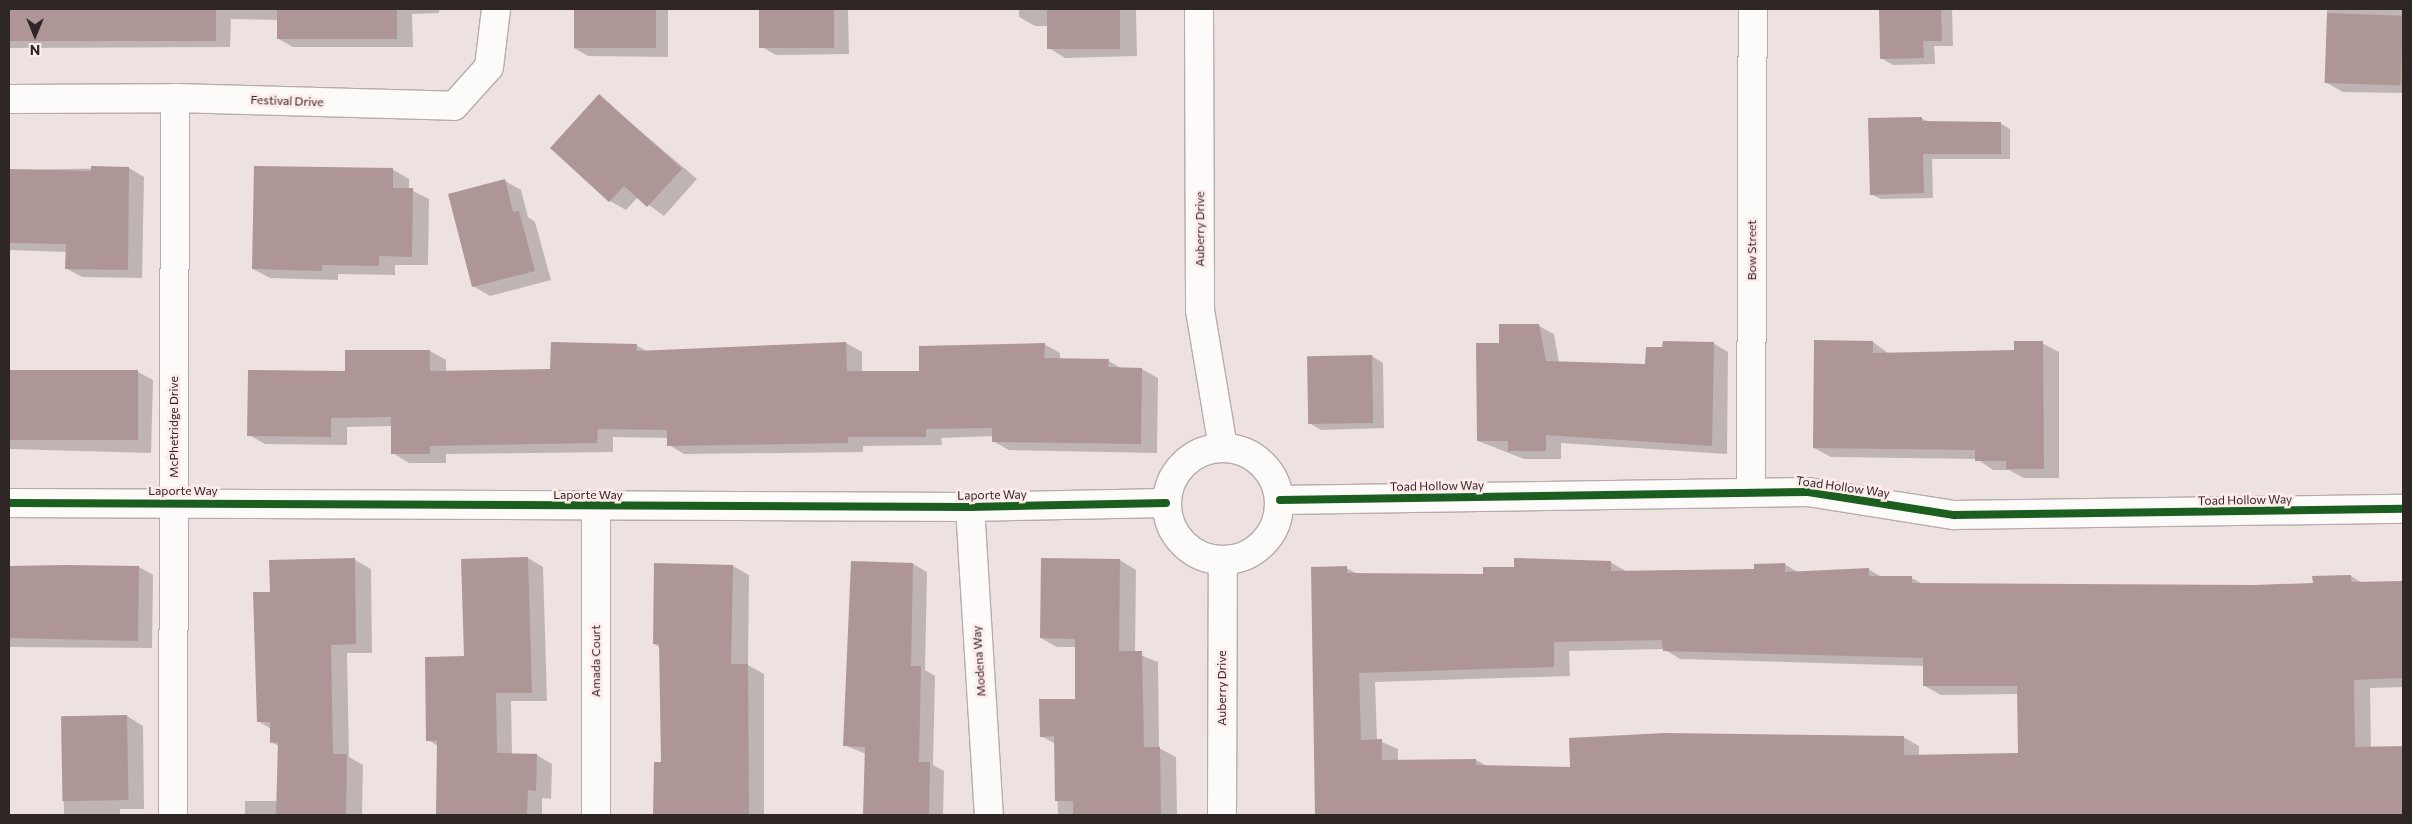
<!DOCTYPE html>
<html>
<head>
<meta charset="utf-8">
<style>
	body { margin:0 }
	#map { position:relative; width:2412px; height:824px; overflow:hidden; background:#eee2e1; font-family:Commissioner,sans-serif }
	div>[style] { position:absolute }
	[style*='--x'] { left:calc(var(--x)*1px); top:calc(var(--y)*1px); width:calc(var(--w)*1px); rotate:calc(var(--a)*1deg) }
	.shadow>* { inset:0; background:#0003 }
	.building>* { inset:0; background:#ae9696; transform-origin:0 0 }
	.roads { filter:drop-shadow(1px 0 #b6acac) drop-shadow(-1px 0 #b6acac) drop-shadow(0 1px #b6acac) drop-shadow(0 -1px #b6acac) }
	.street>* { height:28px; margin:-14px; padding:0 14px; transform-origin:14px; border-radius:14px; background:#fcfbfa }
	.street>.ring { margin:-14px; padding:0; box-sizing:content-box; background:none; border:28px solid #fcfbfa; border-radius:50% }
	.cycleway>* { height:8px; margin:-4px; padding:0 4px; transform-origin:4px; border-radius:4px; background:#1b5e20 }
	span { translate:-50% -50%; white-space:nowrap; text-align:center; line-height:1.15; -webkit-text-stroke:5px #feebe9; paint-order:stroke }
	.street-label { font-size:12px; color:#2f2626 }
	.frame { position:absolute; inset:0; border:10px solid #2f2626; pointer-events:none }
	.north { position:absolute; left:10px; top:10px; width:50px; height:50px; -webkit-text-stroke:4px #feebe9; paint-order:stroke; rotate:180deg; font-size:14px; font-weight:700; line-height:20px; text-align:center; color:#2f2626 }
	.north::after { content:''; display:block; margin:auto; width:18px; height:22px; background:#2f2626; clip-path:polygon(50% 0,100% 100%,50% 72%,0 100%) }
</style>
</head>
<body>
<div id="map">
	<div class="shadow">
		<i style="clip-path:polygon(9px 9px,439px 9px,439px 13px,412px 14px,413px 47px,293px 47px,277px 38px,278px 20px,231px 19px,230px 47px,9px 48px)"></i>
		<i style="clip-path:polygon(575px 9px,668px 9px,668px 57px,588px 56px,574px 48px)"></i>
		<i style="clip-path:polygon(761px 9px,848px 9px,849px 54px,776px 55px,762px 47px)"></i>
		<i style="clip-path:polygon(1019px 9px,1136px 9px,1137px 56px,1065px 58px,1049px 48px,1049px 26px,1035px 26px,1019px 17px)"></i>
		<i style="clip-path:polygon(1881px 9px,1952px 9px,1953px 46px,1934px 46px,1935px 64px,1893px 65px,1881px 58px)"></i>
		<i style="clip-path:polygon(2327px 9px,2403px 9px,2403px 93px,2343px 92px,2327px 83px)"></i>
		<i style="clip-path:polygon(599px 96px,697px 179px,664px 216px,638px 197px,626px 210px,610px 201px)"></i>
		<i style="clip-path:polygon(1921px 118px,1929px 122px,2000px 123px,2010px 129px,2010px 159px,1932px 159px,1933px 198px,1881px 199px,1871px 194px)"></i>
		<i style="clip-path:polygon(129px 168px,144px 177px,142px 278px,82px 277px,67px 269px,67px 252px,9px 250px,9px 170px)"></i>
		<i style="clip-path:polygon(392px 169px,409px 179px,409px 189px,429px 199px,428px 265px,395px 265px,395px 275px,338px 274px,338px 280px,270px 278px,253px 269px)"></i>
		<i style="clip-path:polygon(505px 181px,521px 190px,528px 217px,535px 222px,551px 280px,490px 296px,473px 286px)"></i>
		<i style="clip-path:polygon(1539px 326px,1554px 334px,1559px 363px,1647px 366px,1663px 348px,1713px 343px,1728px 352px,1727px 454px,1561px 443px,1561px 459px,1524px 459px,1478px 441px,1501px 344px)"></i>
		<i style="clip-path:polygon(1873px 342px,1889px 354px,2016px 352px,2042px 343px,2059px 352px,2059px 478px,2024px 478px,2009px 470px,1993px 470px,1977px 459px,1831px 457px,1814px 448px)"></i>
		<i style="clip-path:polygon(846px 343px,862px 352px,862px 372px,921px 372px,1044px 344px,1060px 353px,1060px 359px,1109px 361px,1122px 369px,1142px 369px,1158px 378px,1157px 453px,1009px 450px,993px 441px,993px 436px,941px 438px,942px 445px,863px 446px,863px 452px,684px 454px,669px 445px,668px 438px,613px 437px,613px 452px,446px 454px,446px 463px,409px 463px,393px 453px,392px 426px,347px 427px,347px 445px,265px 444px,249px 435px,346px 373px,430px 351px,446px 360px,446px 372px,551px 370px,636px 345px,648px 352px)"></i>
		<i style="clip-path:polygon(1372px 356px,1383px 363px,1384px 428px,1321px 430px,1309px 423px)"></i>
		<i style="clip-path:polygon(9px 370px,138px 372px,153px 380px,151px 453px,9px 449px)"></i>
		<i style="clip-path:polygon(528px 558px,543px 567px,547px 701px,511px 701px,512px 754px,537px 755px,552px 764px,551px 799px,542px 798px,542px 815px,437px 815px,438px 746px,428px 740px,465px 658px)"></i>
		<i style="clip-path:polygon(355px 560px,371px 569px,372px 653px,347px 653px,349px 757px,363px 765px,362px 815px,245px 815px,245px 801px,278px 801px,279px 746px,271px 742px,271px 729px,258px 721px,271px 593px)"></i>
		<i style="clip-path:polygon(1042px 560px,1120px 560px,1136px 570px,1135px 653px,1158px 662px,1159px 748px,1176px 757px,1177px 815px,1058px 815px,1056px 744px,1041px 736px,1077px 700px,1076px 647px,1057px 647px,1041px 638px)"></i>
		<i style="clip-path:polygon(852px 562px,913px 564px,927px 572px,925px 670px,935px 676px,933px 765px,944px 771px,943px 815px,865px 815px,866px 754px,844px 745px)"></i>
		<i style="clip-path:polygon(evenodd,1610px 562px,1626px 571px,1755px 570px,1784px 564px,1798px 572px,1868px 569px,1882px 577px,1912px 578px,1923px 584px,2253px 586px,2314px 585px,2351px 576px,2362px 583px,2403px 582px,2403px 687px,2370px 688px,2371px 748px,2403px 747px,2403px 815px,1316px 815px,1312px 568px,1346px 568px,1358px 574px,1484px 576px,1515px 568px,1610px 562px,1664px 649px,1680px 659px,1925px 666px,1925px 686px,1941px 695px,2018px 694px,2019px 754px,1919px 756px,1919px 746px,1903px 737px,1571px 769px,1487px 766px,1476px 760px,1398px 761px,1398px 749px,1377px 740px,1375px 682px,1570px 676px,1569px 651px,1664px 649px)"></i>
		<i style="clip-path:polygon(733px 566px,749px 575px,748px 665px,764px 674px,764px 815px,656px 815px,655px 763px,662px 763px,660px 647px,654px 644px)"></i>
		<i style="clip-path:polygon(139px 567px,153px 575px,152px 648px,9px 647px,9px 568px)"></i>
		<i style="clip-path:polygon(127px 716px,143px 726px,144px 809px,120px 809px,120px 815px,64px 815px,62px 717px)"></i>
	</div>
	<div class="building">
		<i style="left:9px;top:9px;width:207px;height:32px"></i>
		<i style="left:277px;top:9px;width:120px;height:30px"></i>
		<i style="left:574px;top:9px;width:82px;height:39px"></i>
		<i style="left:759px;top:9px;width:75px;height:39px"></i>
		<i style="left:1047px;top:9px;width:73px;height:40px"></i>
		<i style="clip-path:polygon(1879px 9px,1941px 9px,1942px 41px,1923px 41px,1924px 58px,1880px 59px)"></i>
		<i style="left:2327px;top:13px;width:76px;height:70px;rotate:2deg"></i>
		<i style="clip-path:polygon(599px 94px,682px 169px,647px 207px,624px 186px,609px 202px,550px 148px)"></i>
		<i style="clip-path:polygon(1922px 117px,1922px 121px,2001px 122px,2001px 154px,1923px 154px,1924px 193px,1870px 195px,1868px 118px)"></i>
		<i style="clip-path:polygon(91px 166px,129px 167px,128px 270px,65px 269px,66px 244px,9px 243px,9px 169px,91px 171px)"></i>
		<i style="clip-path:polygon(254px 166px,393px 168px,393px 188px,413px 188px,412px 257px,379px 256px,379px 266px,322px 265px,322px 271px,252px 269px)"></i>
		<i style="clip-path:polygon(505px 179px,513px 212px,519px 211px,535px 271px,472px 287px,448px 194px)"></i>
		<i style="clip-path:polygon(1499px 324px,1539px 324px,1546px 361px,1645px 364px,1646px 347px,1662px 347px,1663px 341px,1714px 342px,1712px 446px,1546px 435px,1546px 451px,1508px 451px,1508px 441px,1477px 441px,1476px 343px,1499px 343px)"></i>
		<i style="clip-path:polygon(1814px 340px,1873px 341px,1873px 353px,2014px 350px,2014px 341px,2043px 341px,2044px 469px,2006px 469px,2006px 461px,1975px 461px,1975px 450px,1813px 448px)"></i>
		<i style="clip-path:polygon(551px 342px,637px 344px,636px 351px,846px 342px,847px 371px,919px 371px,919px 346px,1045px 343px,1044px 358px,1109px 359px,1108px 367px,1142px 368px,1141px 444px,992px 442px,992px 428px,926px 429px,926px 437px,848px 437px,848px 443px,667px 446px,667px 430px,598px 429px,597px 443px,430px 446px,430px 454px,391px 454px,391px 417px,331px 418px,331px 437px,247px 436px,248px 370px,345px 371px,345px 350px,430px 350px,430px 371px,550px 369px)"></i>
		<i style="left:1372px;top:355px;width:68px;height:65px;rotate:89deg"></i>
		<i style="left:9px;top:370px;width:129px;height:70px"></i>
		<i style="clip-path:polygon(528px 557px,532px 693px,496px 693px,497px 753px,537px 754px,536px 791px,528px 790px,527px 815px,436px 815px,437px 741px,426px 741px,425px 657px,464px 656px,461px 559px)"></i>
		<i style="clip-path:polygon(355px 558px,356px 644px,331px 645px,333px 754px,347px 754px,346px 815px,276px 815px,278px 742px,270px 743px,270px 722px,257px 722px,253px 592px,270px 592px,269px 560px)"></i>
		<i style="clip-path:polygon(1041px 558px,1120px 559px,1119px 651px,1142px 651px,1144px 747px,1160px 747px,1161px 815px,1073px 815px,1073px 801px,1055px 801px,1054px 736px,1040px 737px,1039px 699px,1075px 699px,1075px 639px,1040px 638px)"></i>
		<i style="clip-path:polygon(evenodd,1514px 558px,1611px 561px,1611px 571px,1754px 569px,1754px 564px,1785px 563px,1785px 572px,1869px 568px,1869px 576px,1912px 576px,1912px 583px,2253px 585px,2313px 583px,2312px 576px,2351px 575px,2351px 582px,2403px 581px,2403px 678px,2354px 680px,2355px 747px,2403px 746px,2403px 815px,1315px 815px,1311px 567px,1347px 566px,1347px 573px,1483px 574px,1483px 567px,1514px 567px,1514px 558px,1662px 640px,1663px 651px,1923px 658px,1923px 686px,2017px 686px,2018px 753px,1904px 755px,1904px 736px,1665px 733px,1569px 738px,1570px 767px,1476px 765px,1476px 759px,1382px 760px,1382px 739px,1361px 740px,1359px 673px,1554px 667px,1554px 642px,1662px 640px)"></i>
		<i style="clip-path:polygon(851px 561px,913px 563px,911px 666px,921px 666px,919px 762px,930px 762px,929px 815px,863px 815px,865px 747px,843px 746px)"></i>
		<i style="clip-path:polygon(654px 563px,733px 565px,731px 664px,748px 664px,749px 815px,653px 815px,654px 762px,661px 762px,659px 644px,653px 644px)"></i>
		<i style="clip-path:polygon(66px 565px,139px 566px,138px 641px,9px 638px,9px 566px)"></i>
		<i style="left:127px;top:715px;width:85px;height:66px;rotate:89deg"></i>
	</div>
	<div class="roads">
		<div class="street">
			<i style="--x:1199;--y:9;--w:301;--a:89.8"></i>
			<i style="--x:1200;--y:310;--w:140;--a:80.5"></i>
			<i style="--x:9;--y:99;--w:166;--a:-0.3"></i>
			<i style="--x:175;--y:98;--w:279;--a:1.6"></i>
			<i style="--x:454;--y:106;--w:52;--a:-48.1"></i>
			<i style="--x:489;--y:67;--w:58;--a:-83.1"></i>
			<i class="ring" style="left:1167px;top:448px;width:84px;height:84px"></i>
			<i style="--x:1751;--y:492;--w:483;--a:-89.8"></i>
			<i style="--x:1280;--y:500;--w:528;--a:-0.87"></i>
			<i style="--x:1808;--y:492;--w:148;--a:9"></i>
			<i style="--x:1954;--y:515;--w:449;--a:-0.8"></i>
			<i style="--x:9;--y:503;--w:961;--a:0.24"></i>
			<i style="--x:970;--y:507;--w:196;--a:-1.2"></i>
			<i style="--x:970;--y:507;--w:309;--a:86.5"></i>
			<i style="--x:173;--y:815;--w:717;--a:-89.84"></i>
			<i style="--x:596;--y:815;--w:308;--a:-90"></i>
			<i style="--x:1222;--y:815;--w:254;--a:-89.8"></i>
		</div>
	</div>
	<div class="cycleway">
		<i style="--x:1280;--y:500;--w:528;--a:-0.87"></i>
		<i style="--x:1808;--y:492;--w:148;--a:9"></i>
		<i style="--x:1954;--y:515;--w:449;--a:-0.8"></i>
		<i style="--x:9;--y:503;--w:961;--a:0.24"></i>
		<i style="--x:970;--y:507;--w:196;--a:-1.2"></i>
	</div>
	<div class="street-label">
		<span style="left:287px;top:101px;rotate:2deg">Festival Drive</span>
		<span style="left:1200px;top:229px;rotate:-90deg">Auberry Drive</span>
		<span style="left:1752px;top:250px;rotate:-90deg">Bow Street</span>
		<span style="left:174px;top:427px;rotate:-90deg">McPhetridge Drive</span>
		<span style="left:1437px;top:486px;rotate:-1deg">Toad Hollow Way</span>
		<span style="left:1843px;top:487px;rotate:8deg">Toad Hollow Way</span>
		<span style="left:183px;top:491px">Laporte Way</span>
		<span style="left:588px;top:495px">Laporte Way</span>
		<span style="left:992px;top:495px;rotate:-1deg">Laporte Way</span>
		<span style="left:2245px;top:500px;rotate:-1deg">Toad Hollow Way</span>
		<span style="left:596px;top:661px;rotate:-90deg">Amada Court</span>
		<span style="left:979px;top:661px;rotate:-94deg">Modena Way</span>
		<span style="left:1222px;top:688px;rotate:-90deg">Auberry Drive</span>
	</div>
	<div class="frame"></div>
	<div class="north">N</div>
</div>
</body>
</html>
